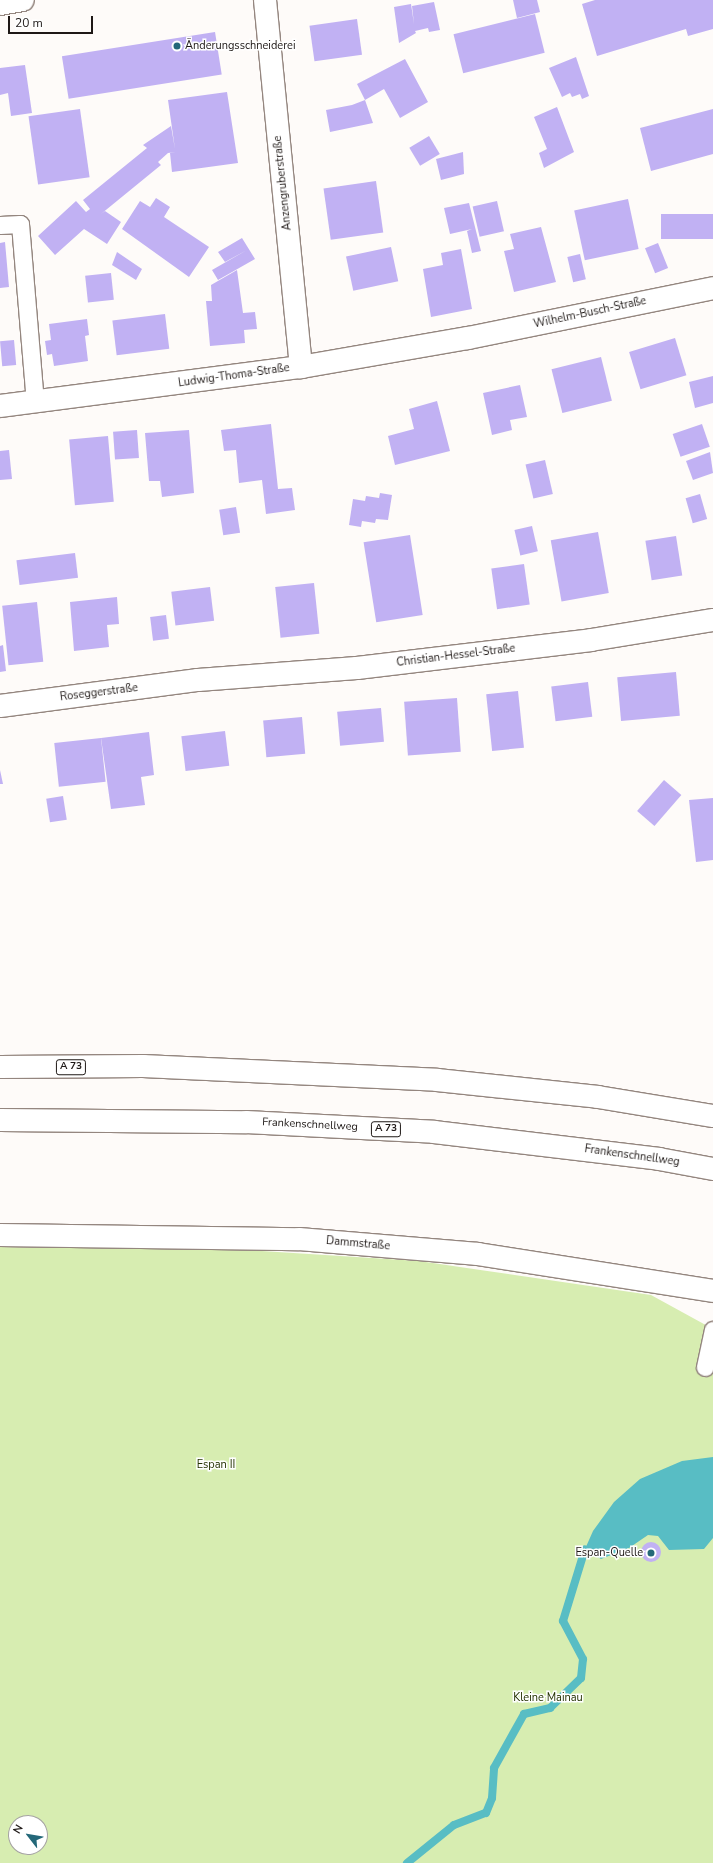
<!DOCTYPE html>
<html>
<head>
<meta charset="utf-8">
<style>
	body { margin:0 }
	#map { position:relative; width:713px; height:1863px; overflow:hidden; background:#fefbf9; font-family:"Nunito Sans",sans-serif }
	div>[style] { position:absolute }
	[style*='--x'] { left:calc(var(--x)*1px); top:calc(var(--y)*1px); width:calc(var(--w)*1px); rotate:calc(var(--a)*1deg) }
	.green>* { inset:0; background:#d7edb1 }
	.water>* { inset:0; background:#58bdc4 }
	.stream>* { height:8px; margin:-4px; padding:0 4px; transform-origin:4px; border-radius:4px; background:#58bdc4 }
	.building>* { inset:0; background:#c1b1f3; transform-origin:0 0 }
	.round { border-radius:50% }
	.roads { filter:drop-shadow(1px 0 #94867f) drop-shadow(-1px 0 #94867f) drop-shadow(0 1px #94867f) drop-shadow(0 -1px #94867f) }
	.service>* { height:17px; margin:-8.5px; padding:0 8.5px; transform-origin:8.5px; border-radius:8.5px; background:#fff }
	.minor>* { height:22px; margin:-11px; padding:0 11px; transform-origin:11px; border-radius:11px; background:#fff }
	.secondary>* { height:22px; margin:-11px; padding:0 11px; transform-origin:11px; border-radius:11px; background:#fff }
	.motorway>* { height:22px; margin:-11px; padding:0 11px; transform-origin:11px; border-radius:11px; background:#fff }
	.dots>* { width:11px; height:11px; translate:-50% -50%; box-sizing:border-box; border:2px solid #fff; border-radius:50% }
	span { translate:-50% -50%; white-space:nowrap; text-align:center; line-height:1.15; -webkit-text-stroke:3px #fff; paint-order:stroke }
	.shield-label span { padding:1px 3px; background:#fff; border:1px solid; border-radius:3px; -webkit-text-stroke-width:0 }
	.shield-label { font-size:10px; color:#1e1816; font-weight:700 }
	.poi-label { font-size:11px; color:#1e1816 }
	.left { translate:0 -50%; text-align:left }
	.right { translate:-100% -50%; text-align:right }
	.street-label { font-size:11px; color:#1e1816 }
	.park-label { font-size:11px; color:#233100 }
	.north { position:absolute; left:8px; top:1815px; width:40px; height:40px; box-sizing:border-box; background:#fff; border:1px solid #a5a3a2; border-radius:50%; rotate:301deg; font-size:11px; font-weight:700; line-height:16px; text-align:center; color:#1e1816 }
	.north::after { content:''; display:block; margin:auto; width:14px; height:18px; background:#246879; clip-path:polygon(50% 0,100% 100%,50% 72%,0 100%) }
	.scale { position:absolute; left:8px; top:16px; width:85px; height:18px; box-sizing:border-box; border:2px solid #1e1816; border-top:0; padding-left:5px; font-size:12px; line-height:14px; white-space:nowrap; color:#1e1816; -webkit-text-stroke:3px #fff; paint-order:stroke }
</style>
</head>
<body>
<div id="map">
	<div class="green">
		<i style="clip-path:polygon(evenodd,0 1247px,246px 1250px,419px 1261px,651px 1295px,713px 1329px,713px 1863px,0 1863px,0 1247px,16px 1823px,40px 1823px,40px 1847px,16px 1847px,16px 1823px)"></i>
	</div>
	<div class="water">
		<i style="clip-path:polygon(713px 1457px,713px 1538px,704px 1549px,669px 1550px,658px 1536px,648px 1535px,629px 1548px,601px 1559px,585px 1549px,593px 1531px,614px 1502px,640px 1479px,682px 1461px)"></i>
	</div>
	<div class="stream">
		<i style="--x:407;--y:1863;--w:60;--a:-39"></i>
		<i style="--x:454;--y:1825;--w:34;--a:-21"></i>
		<i style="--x:486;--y:1813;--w:16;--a:-68"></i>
		<i style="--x:492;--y:1798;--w:30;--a:-86"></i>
		<i style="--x:494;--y:1768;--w:62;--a:-60.9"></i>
		<i style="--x:524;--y:1714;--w:27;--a:-13"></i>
		<i style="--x:550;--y:1708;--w:43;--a:-44.1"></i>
		<i style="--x:581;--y:1678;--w:19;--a:-84"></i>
		<i style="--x:583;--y:1659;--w:43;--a:-117.8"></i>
		<i style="--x:563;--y:1621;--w:75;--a:-73"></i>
	</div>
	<div class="building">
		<i style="clip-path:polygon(513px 0,537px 0,540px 12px,517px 18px)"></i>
		<i style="clip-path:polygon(595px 0,713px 0,713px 29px,688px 36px,686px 29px,597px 56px,582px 4px)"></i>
		<i style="clip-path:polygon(434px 2px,440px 30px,429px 32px,428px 28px,415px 31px,416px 33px,399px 43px,394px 7px,411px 4px,414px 24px,412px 6px)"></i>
		<i style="left:535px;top:14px;width:40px;height:84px;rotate:76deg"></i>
		<i style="left:357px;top:19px;width:36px;height:48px;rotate:82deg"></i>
		<i style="left:215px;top:32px;width:43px;height:155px;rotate:81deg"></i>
		<i style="clip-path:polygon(576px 57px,589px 96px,582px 99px,580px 94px,572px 97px,570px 93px,562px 97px,549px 68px)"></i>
		<i style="clip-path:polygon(405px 59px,428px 102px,400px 118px,384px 89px,365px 100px,357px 84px)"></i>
		<i style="clip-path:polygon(25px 65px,32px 113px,11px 116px,8px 93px,0 95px,0 68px)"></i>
		<i style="clip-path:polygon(227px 92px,238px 163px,172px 172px,170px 153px,176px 152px,168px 153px,158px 162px,161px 165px,101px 214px,105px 211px,121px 222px,107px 244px,84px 229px,55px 255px,38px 236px,76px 201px,86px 212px,90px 209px,83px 200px,147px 148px,143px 145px,171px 126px,175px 149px,168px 100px)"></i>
		<i style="clip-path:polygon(365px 100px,373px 123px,330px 132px,326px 110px,352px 105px)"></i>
		<i style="clip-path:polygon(557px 107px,574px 152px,544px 168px,539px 153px,547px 149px,534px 117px)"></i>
		<i style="left:80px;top:109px;width:69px;height:52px;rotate:82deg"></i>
		<i style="clip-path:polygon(713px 109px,713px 154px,651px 171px,640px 128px)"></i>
		<i style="left:429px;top:136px;width:21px;height:23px;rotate:59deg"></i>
		<i style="clip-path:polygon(463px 152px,464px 174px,441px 180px,436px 159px)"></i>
		<i style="left:376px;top:181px;width:52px;height:53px;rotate:82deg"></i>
		<i style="clip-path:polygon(156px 198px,170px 207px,164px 217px,209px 247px,189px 277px,122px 229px,140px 201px,150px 207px)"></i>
		<i style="left:628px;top:199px;width:51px;height:55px;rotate:78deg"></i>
		<i style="left:497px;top:201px;width:31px;height:25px;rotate:77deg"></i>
		<i style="clip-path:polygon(469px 203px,481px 251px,472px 253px,467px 231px,472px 229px,450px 234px,444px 208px)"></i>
		<i style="left:713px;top:214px;width:25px;height:52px;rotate:90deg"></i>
		<i style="clip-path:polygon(541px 227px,556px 282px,514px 292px,504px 251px,514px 249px,510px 234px)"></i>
		<i style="clip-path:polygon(242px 238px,255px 259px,218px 280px,212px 270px,247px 250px,225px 262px,218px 252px)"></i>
		<i style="clip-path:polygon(5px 242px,9px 287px,0 288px,0 243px)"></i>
		<i style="left:658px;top:243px;width:27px;height:14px;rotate:68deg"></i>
		<i style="left:391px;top:247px;width:35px;height:46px;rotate:78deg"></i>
		<i style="clip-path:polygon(461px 249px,472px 309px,431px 317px,423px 269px,443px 265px,441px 253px)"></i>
		<i style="clip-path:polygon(117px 252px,142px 269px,136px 280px,112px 265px)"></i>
		<i style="left:580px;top:254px;width:26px;height:13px;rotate:77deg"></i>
		<i style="clip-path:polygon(237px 270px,243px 313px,255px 312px,257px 329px,244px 330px,245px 343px,210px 346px,206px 301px,212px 301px,211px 285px)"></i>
		<i style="left:111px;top:273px;width:27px;height:26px;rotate:84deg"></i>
		<i style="left:165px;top:314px;width:35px;height:53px;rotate:83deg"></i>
		<i style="clip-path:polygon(87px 319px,89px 335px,85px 336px,88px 361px,54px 366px,52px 354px,47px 355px,45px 341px,51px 340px,49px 324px)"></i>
		<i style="left:675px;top:338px;width:39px;height:48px;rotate:73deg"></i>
		<i style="left:14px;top:340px;width:25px;height:14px;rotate:85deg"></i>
		<i style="left:601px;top:357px;width:45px;height:51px;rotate:76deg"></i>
		<i style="clip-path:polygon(713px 376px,713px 403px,695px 408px,689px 382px)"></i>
		<i style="clip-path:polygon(520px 385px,527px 417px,510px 420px,512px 430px,492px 435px,483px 393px)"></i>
		<i style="clip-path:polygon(437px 401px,450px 451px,395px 465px,388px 436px,414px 429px,409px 409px)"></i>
		<i style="clip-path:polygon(271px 424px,278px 489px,292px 488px,295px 510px,266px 514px,262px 480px,239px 483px,236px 450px,224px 451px,221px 430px)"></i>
		<i style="left:702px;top:424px;width:24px;height:31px;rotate:71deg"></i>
		<i style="left:137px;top:430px;width:28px;height:24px;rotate:86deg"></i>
		<i style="clip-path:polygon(189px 430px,194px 493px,162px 497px,160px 481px,149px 481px,145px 433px)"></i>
		<i style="left:108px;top:436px;width:66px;height:39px;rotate:85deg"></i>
		<i style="clip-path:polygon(9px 450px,12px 479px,0 480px,0 451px)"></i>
		<i style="clip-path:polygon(710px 452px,713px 473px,693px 480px,686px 461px)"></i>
		<i style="left:545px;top:460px;width:35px;height:20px;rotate:77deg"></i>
		<i style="clip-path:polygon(380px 493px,392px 495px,388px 520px,376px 519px,375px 523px,362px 521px,361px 527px,349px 525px,353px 499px,365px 501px,366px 496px,379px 498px)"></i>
		<i style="left:700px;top:494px;width:26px;height:15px;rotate:74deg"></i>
		<i style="left:236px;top:507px;width:26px;height:17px;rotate:81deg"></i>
		<i style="left:532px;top:526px;width:26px;height:18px;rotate:77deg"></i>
		<i style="left:598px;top:532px;width:62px;height:48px;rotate:80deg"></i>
		<i style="left:410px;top:535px;width:81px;height:47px;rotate:81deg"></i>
		<i style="left:676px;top:536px;width:40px;height:31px;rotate:81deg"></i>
		<i style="left:75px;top:553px;width:25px;height:59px;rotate:83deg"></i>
		<i style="left:524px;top:564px;width:41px;height:33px;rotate:82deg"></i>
		<i style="left:314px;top:583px;width:51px;height:39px;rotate:84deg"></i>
		<i style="left:210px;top:587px;width:34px;height:39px;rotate:83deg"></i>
		<i style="clip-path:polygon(117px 597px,119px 624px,107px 625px,109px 647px,74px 651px,70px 602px)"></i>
		<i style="left:37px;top:602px;width:60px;height:35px;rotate:84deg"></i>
		<i style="left:166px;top:615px;width:24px;height:16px;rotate:83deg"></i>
		<i style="clip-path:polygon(3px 645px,6px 671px,0 672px,0 646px)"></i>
		<i style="left:676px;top:672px;width:44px;height:59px;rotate:85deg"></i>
		<i style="left:588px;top:682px;width:35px;height:37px;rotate:83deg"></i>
		<i style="left:518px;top:691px;width:57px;height:32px;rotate:84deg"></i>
		<i style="left:457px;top:698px;width:54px;height:53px;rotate:86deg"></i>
		<i style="left:381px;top:708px;width:34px;height:44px;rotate:85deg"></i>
		<i style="left:302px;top:717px;width:37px;height:39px;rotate:85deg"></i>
		<i style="left:225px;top:731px;width:35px;height:44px;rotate:83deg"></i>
		<i style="clip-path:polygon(149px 732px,154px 775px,141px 777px,145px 805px,111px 809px,101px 738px)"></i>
		<i style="left:101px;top:738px;width:44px;height:47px;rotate:84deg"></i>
		<i style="clip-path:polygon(0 770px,3px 784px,0 784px)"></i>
		<i style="left:664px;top:780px;width:23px;height:41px;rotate:41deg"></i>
		<i style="left:63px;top:796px;width:24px;height:17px;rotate:81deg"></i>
		<i style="clip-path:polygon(713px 798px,713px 860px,696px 862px,689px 800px)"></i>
		<i class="round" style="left:641px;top:1542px;width:20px;height:20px"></i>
	</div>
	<div class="roads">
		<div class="service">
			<i style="--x:0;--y:225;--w:20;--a:-3"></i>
			<i style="--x:20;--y:224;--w:179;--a:85.2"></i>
			<i style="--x:705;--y:1367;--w:38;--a:-78"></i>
		</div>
		<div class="minor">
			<i style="--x:265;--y:0;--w:369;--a:84.4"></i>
			<i style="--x:0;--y:406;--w:304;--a:-7.4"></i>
			<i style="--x:301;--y:367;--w:169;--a:-9.9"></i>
			<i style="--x:468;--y:338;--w:250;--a:-11.5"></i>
			<i style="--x:0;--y:706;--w:200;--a:-7.5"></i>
			<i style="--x:198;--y:680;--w:159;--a:-4.3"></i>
			<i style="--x:357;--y:668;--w:236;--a:-6.8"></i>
			<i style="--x:591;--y:640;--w:124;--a:-9.3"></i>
			<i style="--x:0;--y:1235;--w:299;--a:0.8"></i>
			<i style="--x:299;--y:1239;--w:180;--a:4.8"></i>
			<i style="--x:478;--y:1254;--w:238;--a:8.9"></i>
		</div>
		<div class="secondary">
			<i style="--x:0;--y:4;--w:23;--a:-10"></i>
		</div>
		<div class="motorway">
			<i style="--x:0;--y:1067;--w:143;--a:-0.4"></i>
			<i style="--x:143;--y:1066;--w:294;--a:2.7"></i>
			<i style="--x:437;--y:1080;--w:162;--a:6"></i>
			<i style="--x:598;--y:1097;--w:117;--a:9.4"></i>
			<i style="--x:0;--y:1120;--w:246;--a:0.5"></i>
			<i style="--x:246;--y:1122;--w:188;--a:3"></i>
			<i style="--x:434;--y:1132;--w:227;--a:6.8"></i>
			<i style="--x:659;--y:1159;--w:55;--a:10.5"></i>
		</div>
	</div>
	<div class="dots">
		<i style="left:177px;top:46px;background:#246879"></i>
		<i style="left:651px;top:1553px;background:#246879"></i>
	</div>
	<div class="shield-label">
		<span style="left:71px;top:1067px">A 73</span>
		<span style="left:386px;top:1129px">A 73</span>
	</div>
	<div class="poi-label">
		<span class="left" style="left:185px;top:46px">Änderungsschneiderei</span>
		<span class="right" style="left:643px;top:1553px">Espan-Quelle</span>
	</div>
	<div class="street-label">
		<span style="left:283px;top:183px;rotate:-96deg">Anzengruberstraße</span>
		<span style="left:590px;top:313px;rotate:-12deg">Wilhelm-Busch-Straße</span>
		<span style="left:234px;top:376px;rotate:-8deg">Ludwig-Thoma-Straße</span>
		<span style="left:456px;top:656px;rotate:-7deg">Christian-Hessel-Straße</span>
		<span style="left:99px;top:693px;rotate:-7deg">Roseggerstraße</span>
		<span style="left:310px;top:1125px;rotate:3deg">Frankenschnellweg</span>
		<span style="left:632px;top:1156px;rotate:8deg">Frankenschnellweg</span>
		<span style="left:358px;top:1244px;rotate:5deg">Dammstraße</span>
	</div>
	<div class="park-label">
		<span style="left:216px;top:1465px">Espan II</span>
		<span style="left:548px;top:1698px">Kleine Mainau</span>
	</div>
	<div class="north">N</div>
	<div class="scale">20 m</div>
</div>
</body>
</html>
